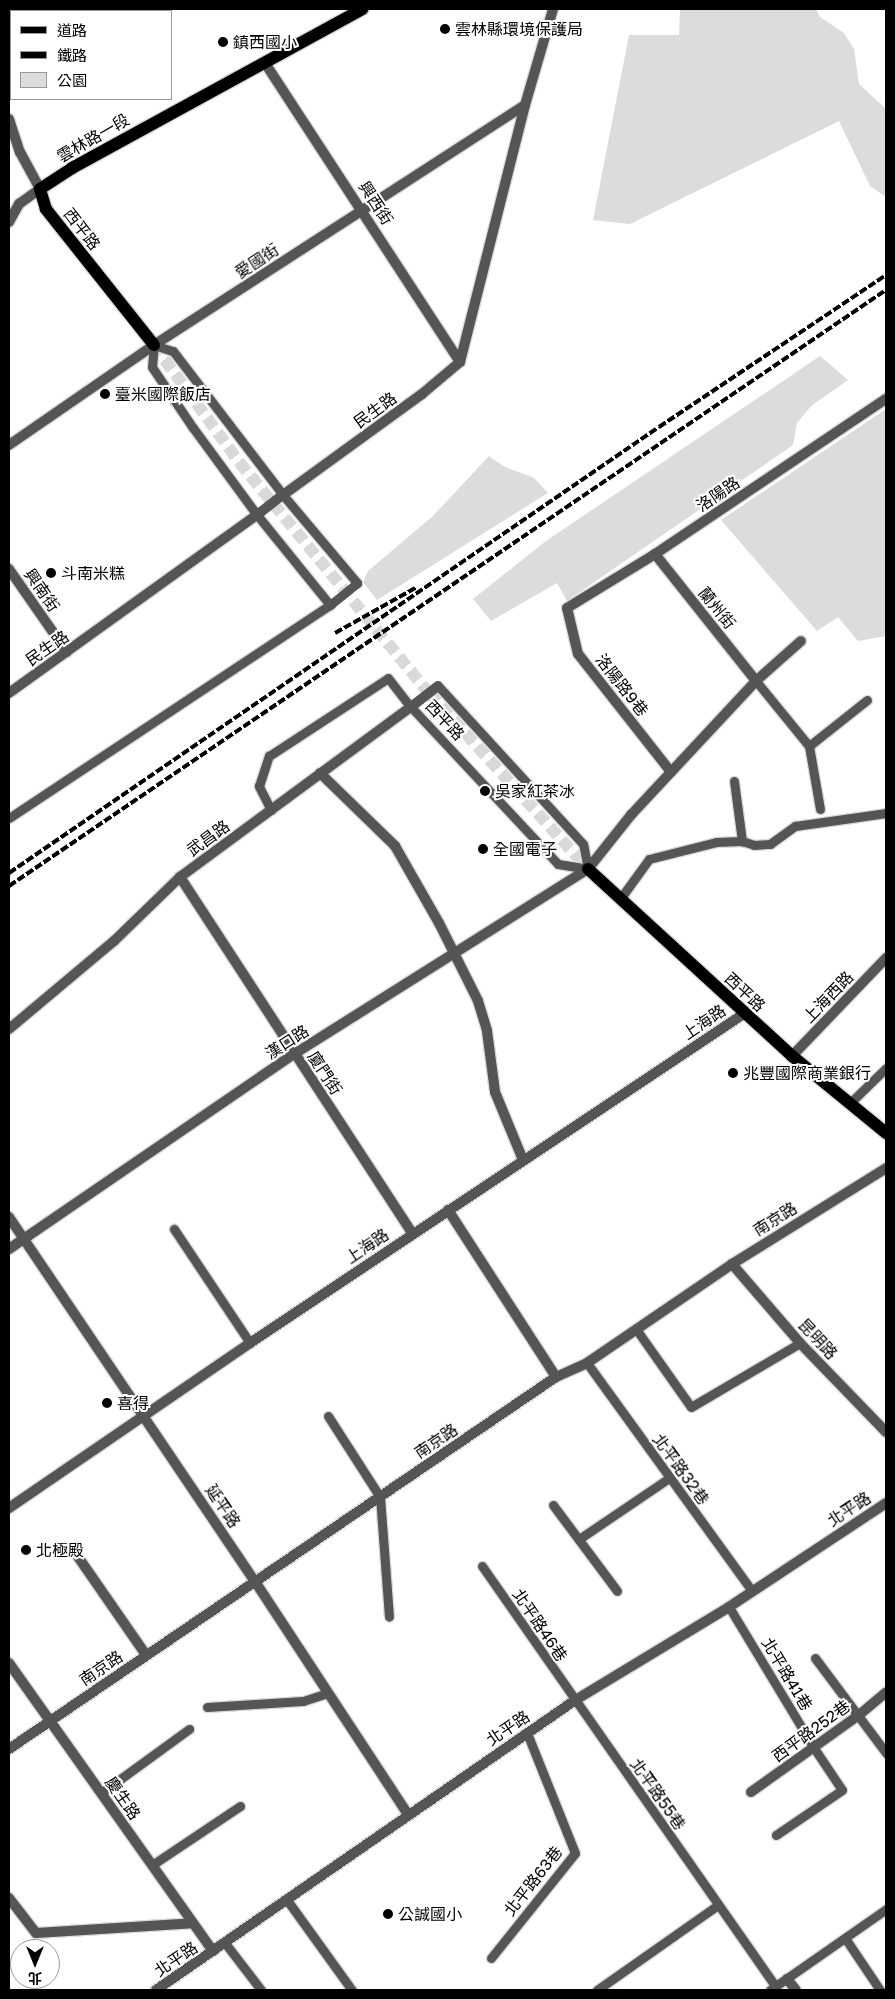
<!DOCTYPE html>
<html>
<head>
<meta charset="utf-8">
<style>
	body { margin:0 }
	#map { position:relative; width:895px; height:1999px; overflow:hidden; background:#fff; font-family:"Golos Text","Noto Sans TC",sans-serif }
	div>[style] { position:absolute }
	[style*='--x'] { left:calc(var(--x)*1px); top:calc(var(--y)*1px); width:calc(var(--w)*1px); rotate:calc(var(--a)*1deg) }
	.green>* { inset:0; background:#dcdcdc; transform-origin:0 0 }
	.primary-tunnel>* { height:12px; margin-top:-6px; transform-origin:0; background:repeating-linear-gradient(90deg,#d9d9d9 0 12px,transparent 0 18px) }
	.roads { filter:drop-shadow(1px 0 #dbdbdb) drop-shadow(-1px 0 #dbdbdb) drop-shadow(0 1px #dbdbdb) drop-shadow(0 -1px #dbdbdb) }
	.service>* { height:9px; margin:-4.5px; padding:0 4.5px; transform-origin:4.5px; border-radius:4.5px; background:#555 }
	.minor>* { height:10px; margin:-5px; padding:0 5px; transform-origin:5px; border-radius:5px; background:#555 }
	.tertiary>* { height:10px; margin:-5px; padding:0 5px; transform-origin:5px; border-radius:5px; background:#555 }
	.primary>* { height:12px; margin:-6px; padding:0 6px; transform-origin:6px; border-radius:6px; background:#000 }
	.rail>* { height:4px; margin-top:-2px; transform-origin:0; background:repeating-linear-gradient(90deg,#000 0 8px,transparent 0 10.5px) }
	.service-bridge>* { height:9px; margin:-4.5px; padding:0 4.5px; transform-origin:4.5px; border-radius:4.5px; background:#555 }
	.minor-bridge>* { height:10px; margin:-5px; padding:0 5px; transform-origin:5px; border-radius:5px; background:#555 }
	.dots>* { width:14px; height:14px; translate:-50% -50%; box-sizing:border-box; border:2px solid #fff; border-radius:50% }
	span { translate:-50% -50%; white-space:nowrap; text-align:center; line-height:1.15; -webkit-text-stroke:4px #fff; paint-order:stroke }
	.poi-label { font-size:16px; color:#000 }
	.left { translate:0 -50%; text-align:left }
	.street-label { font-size:16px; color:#000 }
	.frame { position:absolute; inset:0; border:10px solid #000; pointer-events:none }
	.legend { position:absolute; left:10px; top:10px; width:162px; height:90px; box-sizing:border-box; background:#fff; border:1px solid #999; margin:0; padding:6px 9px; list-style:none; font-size:15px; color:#000 }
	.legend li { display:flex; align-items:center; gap:10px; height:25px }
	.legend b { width:25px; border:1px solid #999 }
	.north { position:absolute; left:10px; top:1939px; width:50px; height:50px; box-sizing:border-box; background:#fff; border:1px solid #999; border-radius:50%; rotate:180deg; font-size:14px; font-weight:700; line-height:20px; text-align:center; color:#000 }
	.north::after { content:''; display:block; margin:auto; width:18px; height:22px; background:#000; clip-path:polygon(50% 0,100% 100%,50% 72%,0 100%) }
</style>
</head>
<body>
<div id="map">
	<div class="green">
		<i style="left:44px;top:9px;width:121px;height:2px"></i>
		<i style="clip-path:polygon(680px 9px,816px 9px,820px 17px,844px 33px,854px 49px,859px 84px,886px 109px,886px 197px,870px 186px,839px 121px,630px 224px,593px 220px,629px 35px,679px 35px)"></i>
		<i style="clip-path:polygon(820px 356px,848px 380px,811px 406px,797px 423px,793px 445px,567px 601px,557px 583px,491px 621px,473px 599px,546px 541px)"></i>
		<i style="clip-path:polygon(886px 409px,886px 636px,858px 641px,838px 617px,817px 631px,721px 520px)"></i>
		<i style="clip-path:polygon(489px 456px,503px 466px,534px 478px,548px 493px,377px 600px,363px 582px,368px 571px,433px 516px)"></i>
	</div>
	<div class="primary-tunnel">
		<i style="--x:154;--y:345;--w:145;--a:54"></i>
		<i style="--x:239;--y:462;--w:299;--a:50.6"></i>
		<i style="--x:429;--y:693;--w:237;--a:47.9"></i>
	</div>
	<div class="roads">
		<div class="service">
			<i style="--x:756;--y:681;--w:84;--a:50.8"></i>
			<i style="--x:809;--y:746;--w:64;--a:80.1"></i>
			<i style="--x:809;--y:746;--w:74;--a:-38.4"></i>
			<i style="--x:734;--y:781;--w:61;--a:82.4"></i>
			<i style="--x:271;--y:810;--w:27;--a:-117"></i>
			<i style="--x:259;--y:786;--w:32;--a:-72"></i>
			<i style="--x:269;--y:756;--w:142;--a:-33.2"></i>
			<i style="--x:388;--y:678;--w:37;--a:52"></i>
			<i style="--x:411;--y:707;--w:215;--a:46.9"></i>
			<i style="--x:558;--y:864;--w:30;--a:9"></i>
			<i style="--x:588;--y:869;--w:25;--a:-101"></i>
			<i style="--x:583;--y:844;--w:214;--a:-132.5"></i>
			<i style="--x:9;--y:818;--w:385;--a:-33.6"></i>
			<i style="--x:330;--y:605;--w:116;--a:-129"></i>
			<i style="--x:257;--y:515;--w:108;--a:-126.3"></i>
			<i style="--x:193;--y:428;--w:73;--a:-123.9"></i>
			<i style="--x:152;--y:367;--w:22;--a:-85"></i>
			<i style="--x:154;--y:345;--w:20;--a:18"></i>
			<i style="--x:173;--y:351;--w:181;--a:52.6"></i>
			<i style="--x:283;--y:495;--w:115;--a:49.9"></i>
			<i style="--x:620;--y:899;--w:49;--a:-54.1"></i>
			<i style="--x:649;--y:859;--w:69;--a:-14.2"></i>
			<i style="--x:716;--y:842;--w:26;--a:-2"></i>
			<i style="--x:742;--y:841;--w:13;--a:18"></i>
			<i style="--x:754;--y:845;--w:16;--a:-4"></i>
			<i style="--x:770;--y:844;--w:31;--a:-36"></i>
			<i style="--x:795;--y:826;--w:92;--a:-8.1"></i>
			<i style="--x:850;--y:1103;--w:50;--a:-44.2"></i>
			<i style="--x:174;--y:1229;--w:137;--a:56.3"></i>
			<i style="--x:636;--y:1329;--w:95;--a:54.8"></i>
			<i style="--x:691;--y:1407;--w:126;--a:-30.4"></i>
			<i style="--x:587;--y:1363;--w:281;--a:54.1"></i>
			<i style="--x:328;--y:1416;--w:96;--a:57.3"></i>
			<i style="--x:380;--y:1497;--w:120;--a:85.7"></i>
			<i style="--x:553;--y:1505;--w:107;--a:53.3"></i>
			<i style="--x:579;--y:1539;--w:109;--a:-34.1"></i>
			<i style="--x:482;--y:1566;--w:513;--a:55.07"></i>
			<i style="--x:729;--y:1607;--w:165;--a:58.9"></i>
			<i style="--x:814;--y:1748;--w:50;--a:56.3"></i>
			<i style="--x:842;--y:1790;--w:80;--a:145.7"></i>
			<i style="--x:815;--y:1658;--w:119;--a:53.2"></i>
			<i style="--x:207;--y:1707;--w:96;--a:-3.6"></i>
			<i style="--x:303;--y:1701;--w:26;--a:-18"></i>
			<i style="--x:101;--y:1793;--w:109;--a:-36"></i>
			<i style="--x:152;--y:1865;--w:106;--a:-33.8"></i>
			<i style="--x:287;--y:1900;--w:111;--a:54.2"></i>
			<i style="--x:845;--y:1938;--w:63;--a:56.1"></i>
			<i style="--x:225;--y:1943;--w:59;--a:52.5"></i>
			<i style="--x:491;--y:1958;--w:134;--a:-51.3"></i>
			<i style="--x:575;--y:1853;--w:129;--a:-111.8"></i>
			<i style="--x:597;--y:1990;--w:148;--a:-35.1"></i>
			<i style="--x:770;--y:1990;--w:141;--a:-34.9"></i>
		</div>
		<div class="minor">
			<i style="--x:265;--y:63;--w:357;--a:56.9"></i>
			<i style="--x:9;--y:222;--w:21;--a:-61"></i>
			<i style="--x:19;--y:204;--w:26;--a:-36"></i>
			<i style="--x:9;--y:445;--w:176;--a:-34.6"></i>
			<i style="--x:154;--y:345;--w:442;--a:-32.9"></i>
			<i style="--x:283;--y:495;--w:172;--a:-36"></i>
			<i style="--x:422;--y:394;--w:50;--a:-40.1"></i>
			<i style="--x:460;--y:362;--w:265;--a:-75.8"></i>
			<i style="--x:525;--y:105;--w:100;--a:-73.7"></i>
			<i style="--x:655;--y:554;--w:162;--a:51.5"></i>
			<i style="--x:9;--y:569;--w:101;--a:55.1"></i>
			<i style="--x:9;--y:693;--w:305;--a:-35.7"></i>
			<i style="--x:671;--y:772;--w:150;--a:-128.2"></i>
			<i style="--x:578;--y:654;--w:47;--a:-103.4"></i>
			<i style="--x:567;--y:608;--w:103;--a:-31.5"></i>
			<i style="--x:655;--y:554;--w:278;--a:-33.9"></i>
			<i style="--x:320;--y:773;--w:105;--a:44.2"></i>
			<i style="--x:395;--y:846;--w:89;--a:60.3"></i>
			<i style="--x:439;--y:923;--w:87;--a:63.4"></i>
			<i style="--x:478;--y:1001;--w:31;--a:73"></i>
			<i style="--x:487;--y:1031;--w:62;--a:82.5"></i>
			<i style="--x:495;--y:1092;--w:74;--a:67.6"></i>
			<i style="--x:180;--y:877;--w:426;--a:56.9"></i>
			<i style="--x:9;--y:1029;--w:137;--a:-40"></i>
			<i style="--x:114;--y:941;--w:92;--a:-44.1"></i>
			<i style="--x:180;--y:877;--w:287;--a:-36.4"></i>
			<i style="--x:792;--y:1056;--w:136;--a:-46.2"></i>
			<i style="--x:448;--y:1210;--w:199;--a:57.1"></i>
			<i style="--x:9;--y:1217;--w:442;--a:56"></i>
			<i style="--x:256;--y:1583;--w:277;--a:56.7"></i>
			<i style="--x:9;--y:1249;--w:345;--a:-34.4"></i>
			<i style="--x:294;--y:1054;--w:347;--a:-32.2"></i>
			<i style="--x:588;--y:869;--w:69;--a:-51.5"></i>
			<i style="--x:631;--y:815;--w:183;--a:-47"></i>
			<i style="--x:756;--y:681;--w:60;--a:-41.6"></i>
			<i style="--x:732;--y:1264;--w:104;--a:49.3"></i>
			<i style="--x:800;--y:1343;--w:124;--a:46"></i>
			<i style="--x:9;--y:1508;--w:292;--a:-34.4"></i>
			<i style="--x:250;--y:1343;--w:595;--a:-33.69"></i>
			<i style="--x:74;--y:1551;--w:126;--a:55.3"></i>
			<i style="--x:9;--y:1663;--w:353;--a:54.7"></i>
			<i style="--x:9;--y:1749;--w:662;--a:-34.22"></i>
			<i style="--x:556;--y:1377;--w:34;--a:-24"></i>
			<i style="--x:587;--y:1363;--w:176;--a:-34.3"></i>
			<i style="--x:732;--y:1264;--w:181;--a:-31.9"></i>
			<i style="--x:751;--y:1792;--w:133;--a:-35.5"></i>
			<i style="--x:859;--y:1715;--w:35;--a:-40"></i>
			<i style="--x:9;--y:1898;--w:44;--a:52.4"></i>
			<i style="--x:36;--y:1933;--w:157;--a:-3.6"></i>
			<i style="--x:787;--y:1979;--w:14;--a:51"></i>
			<i style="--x:156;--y:1990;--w:508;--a:-34.66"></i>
			<i style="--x:574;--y:1701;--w:181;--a:-31.2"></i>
			<i style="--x:729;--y:1607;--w:188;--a:-33.5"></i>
		</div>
		<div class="tertiary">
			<i style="--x:9;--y:119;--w:35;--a:72"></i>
			<i style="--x:20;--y:152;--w:42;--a:61.6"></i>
		</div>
		<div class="primary">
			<i style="--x:154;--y:345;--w:174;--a:-128.5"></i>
			<i style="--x:46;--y:209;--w:21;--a:-107"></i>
			<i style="--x:40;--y:189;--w:38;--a:-33"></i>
			<i style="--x:72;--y:168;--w:331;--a:-28.7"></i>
			<i style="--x:588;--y:869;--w:277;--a:42.5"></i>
			<i style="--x:792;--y:1056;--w:122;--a:39.3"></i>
		</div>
	</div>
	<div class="rail">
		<i style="--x:335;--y:633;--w:94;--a:-29.3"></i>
		<i style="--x:9;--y:873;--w:788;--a:-34.46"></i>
		<i style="--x:659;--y:427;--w:273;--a:-33.8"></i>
		<i style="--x:9;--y:886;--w:1060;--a:-34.2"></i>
	</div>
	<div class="service-bridge">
		<i style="--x:330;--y:605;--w:35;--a:-39"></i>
	</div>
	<div class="minor-bridge">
		<i style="--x:257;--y:515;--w:33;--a:-38"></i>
		<i style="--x:411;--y:707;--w:34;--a:-38"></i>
	</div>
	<div class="dots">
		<i style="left:445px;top:29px;background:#000"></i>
		<i style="left:223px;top:42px;background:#000"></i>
		<i style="left:105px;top:394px;background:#000"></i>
		<i style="left:51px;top:573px;background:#000"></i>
		<i style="left:485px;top:791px;background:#000"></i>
		<i style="left:483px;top:849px;background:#000"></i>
		<i style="left:733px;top:1073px;background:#000"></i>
		<i style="left:107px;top:1403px;background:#000"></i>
		<i style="left:26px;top:1550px;background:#000"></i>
		<i style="left:388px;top:1914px;background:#000"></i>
	</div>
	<div class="poi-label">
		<span class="left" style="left:455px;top:29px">雲林縣環境保護局</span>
		<span class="left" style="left:233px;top:42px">鎮西國小</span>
		<span class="left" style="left:115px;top:394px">臺米國際飯店</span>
		<span class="left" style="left:61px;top:573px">斗南米糕</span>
		<span class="left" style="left:495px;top:791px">吳家紅茶冰</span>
		<span class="left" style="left:493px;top:849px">全國電子</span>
		<span class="left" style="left:743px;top:1073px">兆豐國際商業銀行</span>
		<span class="left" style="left:117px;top:1403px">喜得</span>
		<span class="left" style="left:36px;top:1550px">北極殿</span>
		<span class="left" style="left:398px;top:1914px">公誠國小</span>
	</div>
	<div class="street-label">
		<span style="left:93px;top:138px;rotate:-30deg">雲林路一段</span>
		<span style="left:376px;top:203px;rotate:57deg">興西街</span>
		<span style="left:82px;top:229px;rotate:52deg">西平路</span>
		<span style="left:257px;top:261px;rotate:-33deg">愛國街</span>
		<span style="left:375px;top:410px;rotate:-36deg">民生路</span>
		<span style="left:718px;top:494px;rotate:-34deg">洛陽路</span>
		<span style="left:42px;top:590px;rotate:55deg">興南街</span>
		<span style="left:717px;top:608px;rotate:51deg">蘭州街</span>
		<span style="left:47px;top:648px;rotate:-35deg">民生路</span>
		<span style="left:622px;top:685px;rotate:52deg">洛陽路9巷</span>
		<span style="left:445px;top:720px;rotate:47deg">西平路</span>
		<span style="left:208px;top:838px;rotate:-36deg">武昌路</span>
		<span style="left:745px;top:992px;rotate:43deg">西平路</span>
		<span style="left:828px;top:997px;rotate:-46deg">上海西路</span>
		<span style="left:704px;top:1022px;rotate:-34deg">上海路</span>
		<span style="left:287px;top:1042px;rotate:-33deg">漢口路</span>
		<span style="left:325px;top:1073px;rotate:57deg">廈門街</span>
		<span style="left:775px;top:1219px;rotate:-32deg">南京路</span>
		<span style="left:367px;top:1246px;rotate:-34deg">上海路</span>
		<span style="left:818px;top:1339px;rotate:47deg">昆明路</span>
		<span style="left:436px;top:1441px;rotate:-34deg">南京路</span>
		<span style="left:681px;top:1469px;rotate:54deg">北平路32巷</span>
		<span style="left:223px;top:1506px;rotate:56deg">延平路</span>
		<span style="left:849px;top:1509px;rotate:-33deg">北平路</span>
		<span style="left:540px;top:1625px;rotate:56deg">北平路46巷</span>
		<span style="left:101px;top:1668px;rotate:-34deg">南京路</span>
		<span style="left:787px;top:1674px;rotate:59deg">北平路41巷</span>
		<span style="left:508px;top:1728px;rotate:-34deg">北平路</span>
		<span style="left:811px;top:1731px;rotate:-36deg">西平路252巷</span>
		<span style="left:658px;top:1794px;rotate:55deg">北平路55巷</span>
		<span style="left:123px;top:1798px;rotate:55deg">慶生路</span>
		<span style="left:533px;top:1881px;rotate:-52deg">北平路63巷</span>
		<span style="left:176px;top:1959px;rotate:-34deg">北平路</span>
	</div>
	<div class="frame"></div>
	<ul class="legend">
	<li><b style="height:6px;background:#000"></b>道路</li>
	<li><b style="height:6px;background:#000"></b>鐵路</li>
	<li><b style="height:14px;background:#dcdcdc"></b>公園</li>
	</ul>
	<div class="north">北</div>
</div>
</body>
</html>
